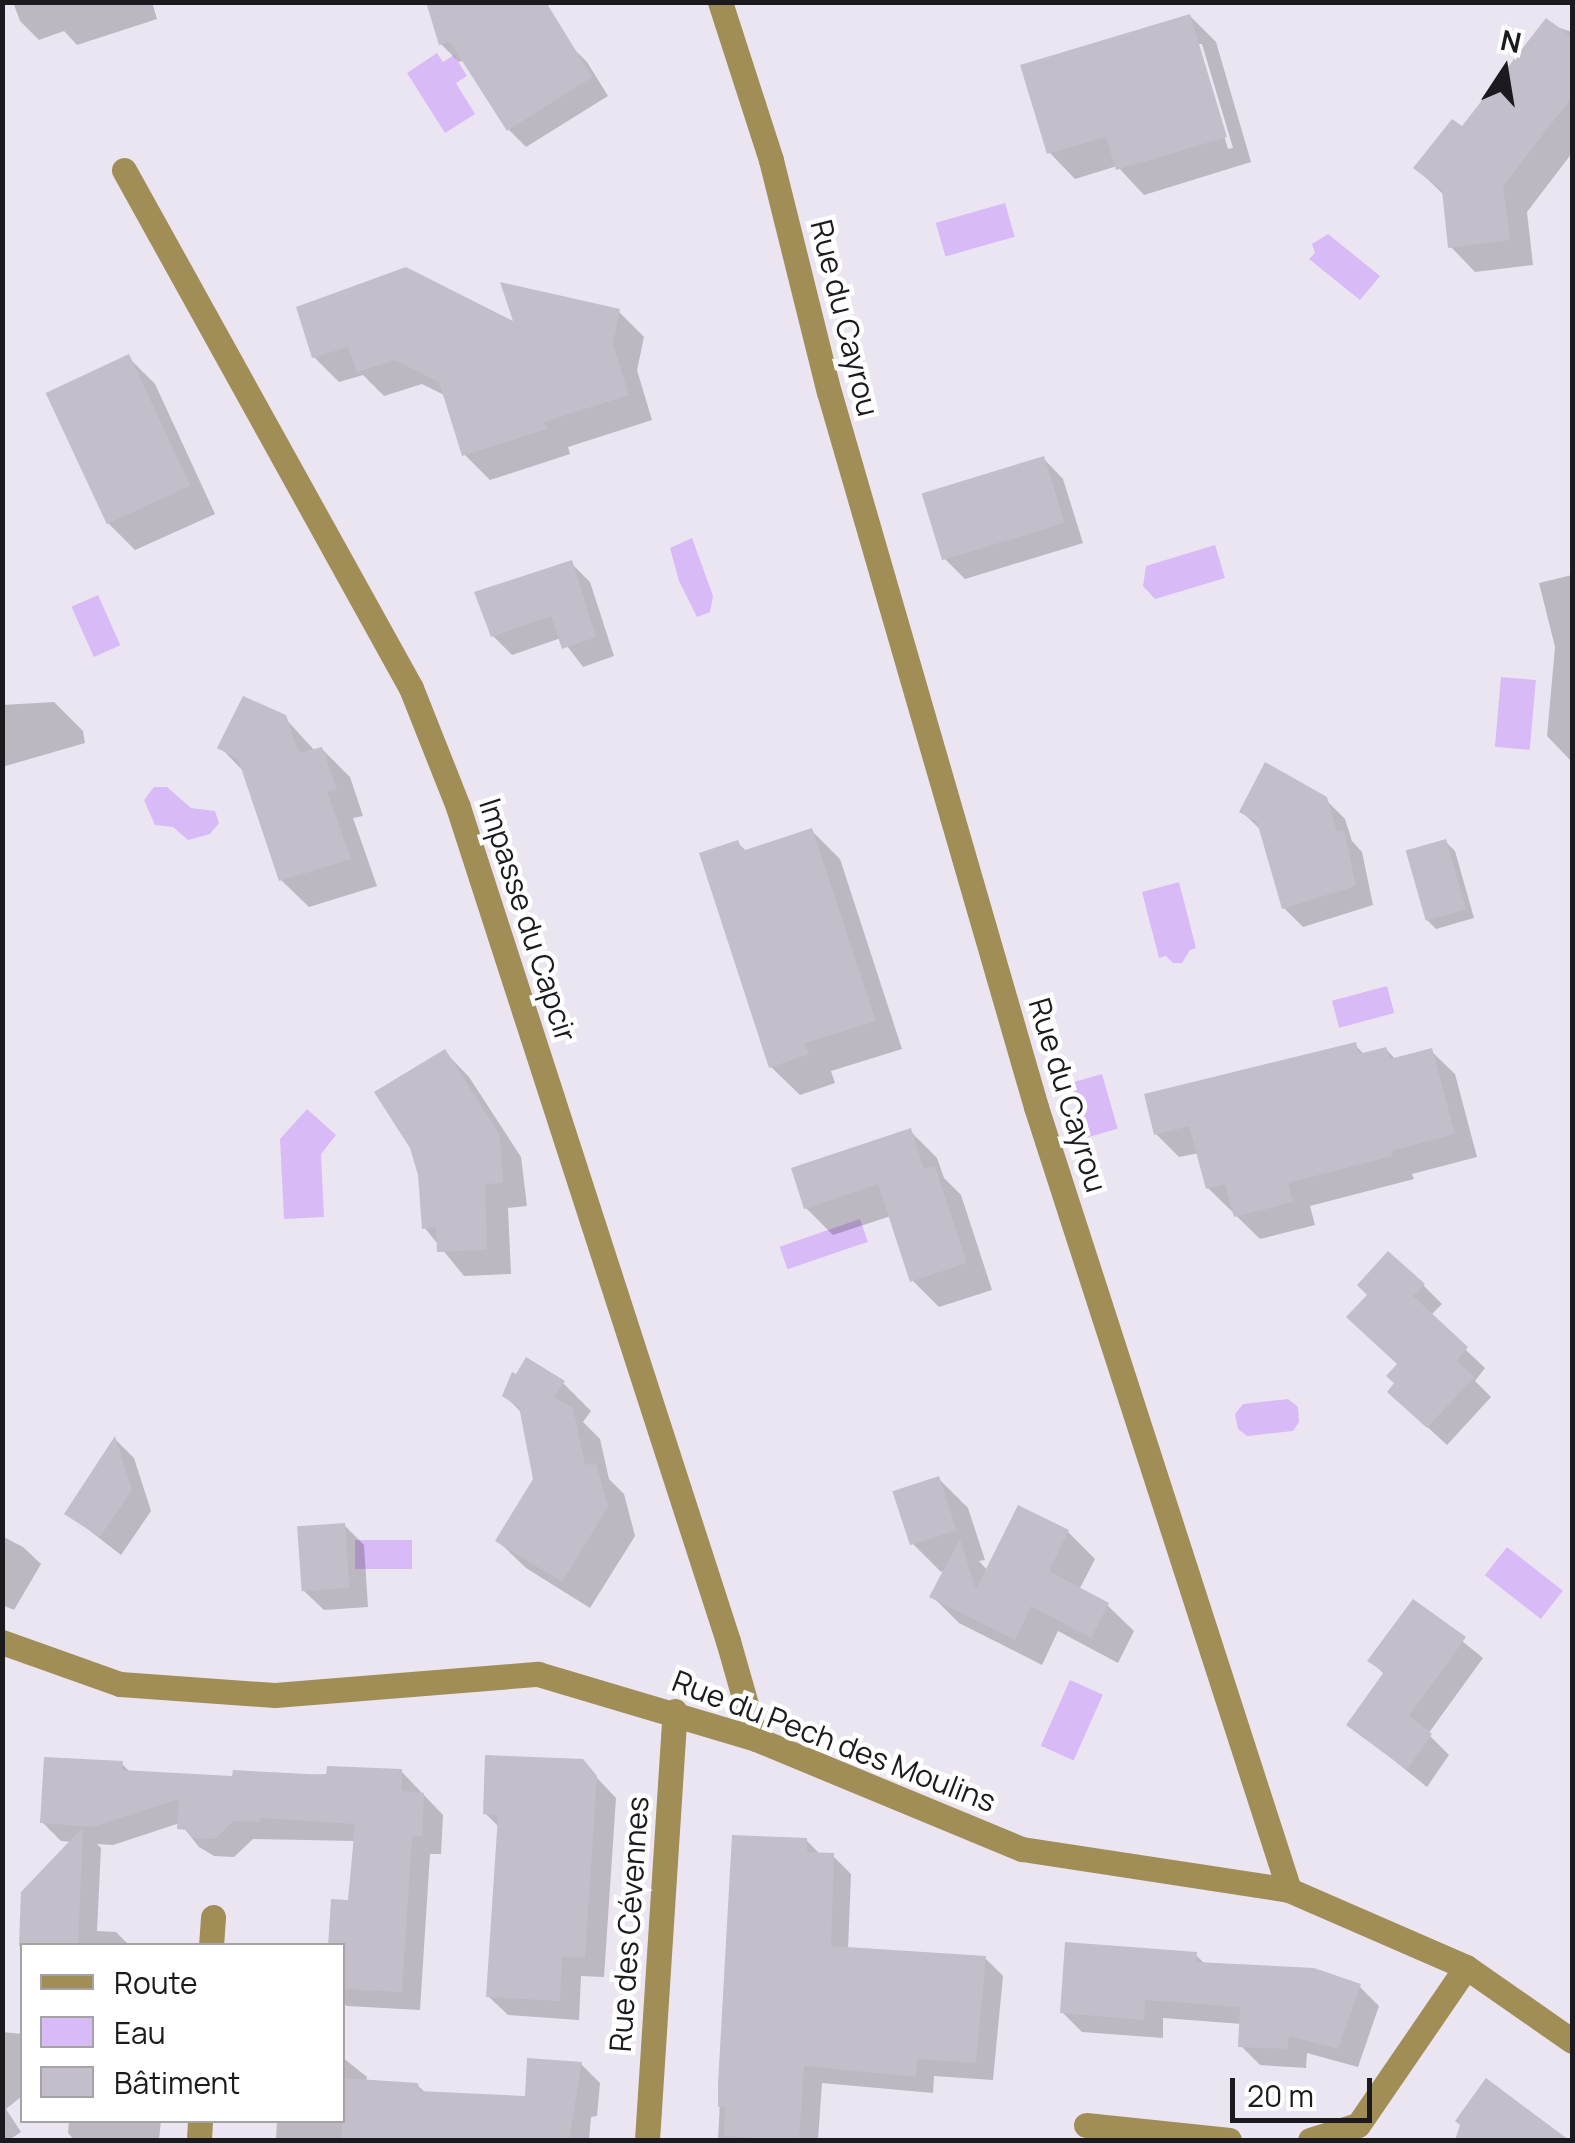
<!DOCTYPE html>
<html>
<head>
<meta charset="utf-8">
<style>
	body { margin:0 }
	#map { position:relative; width:1575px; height:2143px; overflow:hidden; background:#ebe5f2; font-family:Manrope,sans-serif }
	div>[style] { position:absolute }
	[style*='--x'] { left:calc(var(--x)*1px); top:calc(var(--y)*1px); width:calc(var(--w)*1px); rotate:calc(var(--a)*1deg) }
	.water>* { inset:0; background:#d8baf7; transform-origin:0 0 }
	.shadow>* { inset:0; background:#0003 }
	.building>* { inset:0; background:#c4beca; transform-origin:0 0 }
	.street>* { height:25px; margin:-12.5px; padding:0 12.5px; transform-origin:12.5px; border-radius:12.5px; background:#a18e56 }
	span { translate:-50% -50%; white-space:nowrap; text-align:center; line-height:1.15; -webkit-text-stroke:9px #fff; paint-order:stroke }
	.street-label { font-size:30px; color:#1c1a1e }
	.frame { position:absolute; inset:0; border:5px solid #1c1a1e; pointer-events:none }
	.legend { position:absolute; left:20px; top:1943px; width:325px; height:180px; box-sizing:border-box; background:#fff; border:2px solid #a4a3a5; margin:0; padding:12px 18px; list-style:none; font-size:30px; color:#1c1a1e }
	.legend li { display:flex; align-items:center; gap:20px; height:50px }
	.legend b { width:50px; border:2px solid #a4a3a5 }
	.north { position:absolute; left:1455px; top:20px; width:100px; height:100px; -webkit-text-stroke:8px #fff; paint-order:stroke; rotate:12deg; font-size:28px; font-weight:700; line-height:40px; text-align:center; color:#1c1a1e }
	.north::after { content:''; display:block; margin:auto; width:35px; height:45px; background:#1c1a1e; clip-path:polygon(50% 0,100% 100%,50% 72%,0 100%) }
	.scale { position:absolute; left:1230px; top:2078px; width:142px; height:45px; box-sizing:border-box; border:5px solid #1c1a1e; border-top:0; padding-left:12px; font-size:30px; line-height:35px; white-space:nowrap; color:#1c1a1e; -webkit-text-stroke:8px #fff; paint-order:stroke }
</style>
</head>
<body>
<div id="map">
	<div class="water">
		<i style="clip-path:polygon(437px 53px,443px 62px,454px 55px,467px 76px,456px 83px,475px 114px,445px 133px,407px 73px)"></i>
		<i style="left:1005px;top:203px;width:35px;height:72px;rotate:74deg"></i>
		<i style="clip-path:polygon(1328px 234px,1380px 276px,1360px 300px,1309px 259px,1315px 253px,1312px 244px)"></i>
		<i style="clip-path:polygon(692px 538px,713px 596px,710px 612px,697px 617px,679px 581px,670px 548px)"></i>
		<i style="clip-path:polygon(1215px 545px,1225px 578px,1155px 599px,1143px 586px,1146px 566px)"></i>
		<i style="left:98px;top:595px;width:55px;height:29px;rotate:66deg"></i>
		<i style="left:1501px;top:677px;width:35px;height:70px;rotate:5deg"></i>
		<i style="clip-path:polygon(154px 787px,167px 787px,191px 808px,215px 811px,219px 823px,210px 834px,188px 840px,173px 827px,155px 825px,144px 800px)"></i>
		<i style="clip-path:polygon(1179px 882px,1196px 948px,1190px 950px,1182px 963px,1173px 963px,1166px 956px,1159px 958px,1142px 892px)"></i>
		<i style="left:1387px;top:986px;width:28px;height:57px;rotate:75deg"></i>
		<i style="left:1102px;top:1074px;width:57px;height:32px;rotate:74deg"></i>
		<i style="clip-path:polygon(307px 1109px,336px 1135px,321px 1154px,324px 1217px,284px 1219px,280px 1139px)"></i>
		<i style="left:860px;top:1219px;width:24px;height:85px;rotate:71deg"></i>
		<i style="clip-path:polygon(1288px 1399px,1298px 1407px,1299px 1422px,1293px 1431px,1247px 1436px,1238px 1429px,1235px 1414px,1243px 1404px)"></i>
		<i style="left:412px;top:1540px;width:29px;height:57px;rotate:90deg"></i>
		<i style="left:1507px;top:1547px;width:71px;height:36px;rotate:38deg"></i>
		<i style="left:1070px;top:1680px;width:36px;height:72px;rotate:24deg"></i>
	</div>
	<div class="shadow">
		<i style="clip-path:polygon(13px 2px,152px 2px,157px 19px,77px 45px,64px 31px,39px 40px,20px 21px)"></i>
		<i style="clip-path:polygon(429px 2px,569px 44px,587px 62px,608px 96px,526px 147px,509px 130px,465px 60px,459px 62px,441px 44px)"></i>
		<i style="clip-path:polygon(evenodd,1190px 16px,1216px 42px,1251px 162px,1144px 195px,1117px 166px,1075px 179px,1050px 153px,1190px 16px,1197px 44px,1202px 44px,1233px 148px,1228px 149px,1197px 44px)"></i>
		<i style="clip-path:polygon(1545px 23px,1572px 32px,1572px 153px,1527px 212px,1533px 265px,1475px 272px,1451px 247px,1445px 196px,1416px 168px,1463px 130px)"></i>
		<i style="clip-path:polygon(299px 309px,517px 326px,619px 312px,644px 337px,637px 370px,652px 420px,568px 447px,570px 454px,490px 480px,465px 455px,446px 396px,422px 384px,384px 396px,363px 375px,339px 382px,314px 357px)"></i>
		<i style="clip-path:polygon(128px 357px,155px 384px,215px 514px,135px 550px,108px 523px)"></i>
		<i style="clip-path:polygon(1044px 459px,1063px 479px,1083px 543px,965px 579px,945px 559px)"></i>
		<i style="clip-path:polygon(571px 563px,590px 582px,614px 656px,583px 667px,561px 638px,512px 655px,493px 636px)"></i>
		<i style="clip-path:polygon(1572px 575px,1572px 762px,1547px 736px,1555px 647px,1539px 583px)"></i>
		<i style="clip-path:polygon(54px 702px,83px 731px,85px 743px,2px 767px,2px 705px)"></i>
		<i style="clip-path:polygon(284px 717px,315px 751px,322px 749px,350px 777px,363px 816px,353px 818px,377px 886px,309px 907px,281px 880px,245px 773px,220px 747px)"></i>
		<i style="clip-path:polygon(1325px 799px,1345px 819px,1352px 841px,1362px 852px,1373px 905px,1303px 927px,1284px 908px,1262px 831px,1242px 812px)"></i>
		<i style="clip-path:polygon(812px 831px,840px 859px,902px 1049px,831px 1071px,835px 1083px,800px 1095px,771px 1067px,738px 843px,747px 852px)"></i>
		<i style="clip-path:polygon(1445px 841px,1455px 851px,1474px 918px,1436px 929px,1427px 920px)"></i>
		<i style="clip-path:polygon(1355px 1045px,1365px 1055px,1386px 1049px,1396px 1060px,1431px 1051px,1455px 1074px,1477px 1157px,1412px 1174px,1414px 1179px,1310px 1206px,1315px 1225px,1260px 1239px,1208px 1188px,1199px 1153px,1179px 1157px,1156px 1134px)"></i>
		<i style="clip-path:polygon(445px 1052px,469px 1077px,521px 1157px,527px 1206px,508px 1208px,511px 1274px,464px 1276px,424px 1227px,421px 1175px)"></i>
		<i style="clip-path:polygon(910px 1131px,937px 1158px,944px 1178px,961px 1195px,992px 1290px,939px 1307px,912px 1280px,891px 1216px,833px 1235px,806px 1208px)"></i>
		<i style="clip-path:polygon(1423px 1285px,1442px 1304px,1430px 1316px,1485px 1368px,1475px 1381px,1491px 1397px,1447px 1445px,1409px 1410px,1397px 1383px,1399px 1364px,1368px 1336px)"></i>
		<i style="clip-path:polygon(563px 1383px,591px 1411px,583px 1422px,600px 1439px,609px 1479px,624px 1494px,635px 1536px,590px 1608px,526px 1568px,498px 1541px,535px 1479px,523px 1414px,505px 1396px)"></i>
		<i style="clip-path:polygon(116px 1440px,134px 1458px,151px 1511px,121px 1555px,67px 1513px)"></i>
		<i style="clip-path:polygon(938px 1478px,968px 1508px,985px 1560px,979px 1561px,988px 1571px,1068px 1532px,1095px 1559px,1079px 1590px,1107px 1605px,1134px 1631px,1118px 1663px,1058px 1631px,1042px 1665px,959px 1623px,932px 1596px,946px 1570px,941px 1572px,911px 1542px)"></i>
		<i style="clip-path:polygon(344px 1525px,364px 1545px,368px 1607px,324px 1610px,304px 1591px)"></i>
		<i style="clip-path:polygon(2px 1536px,23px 1547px,41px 1564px,14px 1610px,2px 1605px)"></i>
		<i style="clip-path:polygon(1414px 1602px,1483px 1658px,1428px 1734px,1449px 1755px,1427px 1787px,1350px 1725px,1385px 1675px,1370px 1660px)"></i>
		<i style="clip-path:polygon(582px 1762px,616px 1798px,604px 1977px,581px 1976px,579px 2020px,508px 2015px,488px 1996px,500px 1828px,485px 1813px)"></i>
		<i style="clip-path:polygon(122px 1764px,130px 1772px,234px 1778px,401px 1771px,443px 1815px,441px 1854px,430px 1854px,420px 2010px,347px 2006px,342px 2002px,342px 1946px,356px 1841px,253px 1839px,234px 1857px,214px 1856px,199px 1847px,180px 1823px,113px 1845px,97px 1844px,101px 1848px,97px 1931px,116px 1932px,130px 1946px,27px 1946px,72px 1842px,61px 1841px,42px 1822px)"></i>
		<i style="clip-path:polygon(734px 1838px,806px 1840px,821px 1855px,833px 1856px,851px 1874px,848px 1950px,985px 1958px,1003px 1976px,993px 2080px,934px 2076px,933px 2093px,822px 2083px,818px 2140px,718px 2140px)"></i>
		<i style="clip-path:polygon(1196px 1955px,1206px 1965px,1359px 1986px,1379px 2006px,1358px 2067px,1307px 2053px,1306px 2068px,1260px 2065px,1241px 2046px,1242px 2024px,1163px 2018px,1163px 2038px,1082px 2032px,1062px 2012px)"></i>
		<i style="clip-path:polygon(2px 2032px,22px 2034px,22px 2096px,6px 2109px,21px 2132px,9px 2140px,2px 2140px)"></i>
		<i style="clip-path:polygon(342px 2057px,367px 2077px,366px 2082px,417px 2085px,426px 2093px,528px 2098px,581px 2064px,600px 2083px,597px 2116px,591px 2117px,589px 2140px,276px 2140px,277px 2120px,342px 2120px)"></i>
		<i style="clip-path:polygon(69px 2120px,161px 2120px,159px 2140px,74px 2140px,68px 2133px)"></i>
		<i style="clip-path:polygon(1463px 2125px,1552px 2131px,1562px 2140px,1457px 2140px)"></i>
	</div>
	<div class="building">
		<i style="clip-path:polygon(426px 2px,546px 2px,592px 77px,507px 131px,450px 42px,439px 45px)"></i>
		<i style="clip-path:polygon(1190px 14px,1227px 137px,1116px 170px,1106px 137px,1047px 154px,1020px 65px)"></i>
		<i style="clip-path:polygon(1546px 18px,1572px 37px,1572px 97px,1503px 186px,1510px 240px,1448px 248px,1442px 190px,1413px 168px,1452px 119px,1462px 126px)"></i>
		<i style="clip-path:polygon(406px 267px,513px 321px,500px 282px,620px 309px,613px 344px,629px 395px,544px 422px,547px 429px,462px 456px,439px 382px,395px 360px,357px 372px,348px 347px,312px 358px,296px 307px)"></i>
		<i style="left:129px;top:354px;width:145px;height:92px;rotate:65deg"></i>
		<i style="left:1044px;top:456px;width:70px;height:128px;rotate:73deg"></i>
		<i style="clip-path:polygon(572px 560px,596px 637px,562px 649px,551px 616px,491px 637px,474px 592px)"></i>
		<i style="clip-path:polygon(243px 696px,286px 715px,299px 753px,322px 747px,337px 789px,327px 791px,351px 859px,279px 881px,238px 759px,217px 748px)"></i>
		<i style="clip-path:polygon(1265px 762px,1327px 797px,1337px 832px,1344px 830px,1356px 886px,1282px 909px,1257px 822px,1239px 812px)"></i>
		<i style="clip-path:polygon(812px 828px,876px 1021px,805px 1043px,809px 1054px,769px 1068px,699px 853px,738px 840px,742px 851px)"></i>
		<i style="left:1446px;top:839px;width:73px;height:42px;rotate:74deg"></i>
		<i style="clip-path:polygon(1356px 1042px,1359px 1054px,1386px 1047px,1390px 1059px,1432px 1048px,1455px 1134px,1391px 1151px,1392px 1156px,1288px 1183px,1293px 1202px,1234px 1217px,1225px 1184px,1206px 1189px,1189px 1126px,1154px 1135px,1144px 1094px)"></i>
		<i style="clip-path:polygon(445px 1049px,500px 1135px,503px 1183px,485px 1184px,487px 1250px,437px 1252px,436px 1227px,422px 1229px,418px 1175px,410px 1148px,374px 1092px)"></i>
		<i style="clip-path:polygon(911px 1128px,924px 1169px,935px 1166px,967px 1263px,910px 1282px,878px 1184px,804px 1209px,791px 1168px)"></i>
		<i style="clip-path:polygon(1388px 1251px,1425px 1284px,1413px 1296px,1468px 1347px,1457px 1361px,1474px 1377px,1427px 1428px,1387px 1392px,1394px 1383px,1386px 1376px,1397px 1364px,1346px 1317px,1367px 1295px,1357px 1285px)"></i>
		<i style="clip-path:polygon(526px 1357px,565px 1381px,554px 1397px,573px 1408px,585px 1465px,596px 1463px,608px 1507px,562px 1582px,495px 1541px,533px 1479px,519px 1407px,502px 1396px,512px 1372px,516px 1374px)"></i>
		<i style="clip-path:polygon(115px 1436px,132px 1490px,100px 1537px,64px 1514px)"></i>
		<i style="left:939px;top:1476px;width:57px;height:49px;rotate:72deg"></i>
		<i style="clip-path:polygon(1018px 1505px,1069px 1530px,1049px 1571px,1109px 1603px,1091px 1638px,1031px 1606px,1015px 1640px,929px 1597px,960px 1539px,976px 1589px)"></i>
		<i style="left:345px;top:1523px;width:65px;height:48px;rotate:86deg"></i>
		<i style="clip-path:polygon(1413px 1599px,1466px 1637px,1409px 1716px,1432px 1734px,1407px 1770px,1346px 1725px,1384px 1672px,1367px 1661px)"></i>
		<i style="clip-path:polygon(485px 1755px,583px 1759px,597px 1776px,585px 1958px,562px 1957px,560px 2001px,486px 1997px,498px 1815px,483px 1814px)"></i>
		<i style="clip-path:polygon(44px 1757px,123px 1761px,122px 1770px,232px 1776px,233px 1770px,326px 1775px,327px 1766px,402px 1769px,402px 1791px,424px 1793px,422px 1836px,412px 1836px,402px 1992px,342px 1989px,342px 1946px,328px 1946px,331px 1899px,348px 1900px,355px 1824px,260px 1818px,260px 1822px,233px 1821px,215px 1839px,192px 1838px,187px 1830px,177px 1829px,179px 1799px,92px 1827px,40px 1823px)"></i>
		<i style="clip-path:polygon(83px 1827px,78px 1946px,19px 1946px,21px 1892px)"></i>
		<i style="clip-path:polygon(732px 1835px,807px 1838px,807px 1852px,834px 1853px,831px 1946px,986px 1956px,976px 2063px,917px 2059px,916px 2077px,804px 2066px,799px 2140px,724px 2136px,725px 2107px,718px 2107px,718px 2084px)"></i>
		<i style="clip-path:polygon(1065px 1942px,1197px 1952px,1196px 1962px,1314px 1968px,1361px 1984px,1338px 2049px,1289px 2036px,1287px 2049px,1238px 2047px,1240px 2007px,1145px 2000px,1144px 2020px,1060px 2013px)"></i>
		<i style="clip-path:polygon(527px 2058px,582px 2062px,569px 2140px,342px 2140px,342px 2078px,418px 2083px,419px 2091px,525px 2096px)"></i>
		<i style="clip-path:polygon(1486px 2078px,1569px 2140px,1455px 2140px,1460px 2125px,1455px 2121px)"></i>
	</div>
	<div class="street">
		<i style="--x:720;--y:2;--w:166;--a:72.1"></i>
		<i style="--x:771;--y:160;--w:239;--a:76"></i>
		<i style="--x:829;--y:392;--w:744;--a:73.85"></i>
		<i style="--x:1036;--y:1107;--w:823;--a:72.09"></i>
		<i style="--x:1289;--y:1890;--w:193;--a:23.5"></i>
		<i style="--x:1466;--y:1967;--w:129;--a:34.9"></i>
		<i style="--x:124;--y:170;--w:592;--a:61.01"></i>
		<i style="--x:411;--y:688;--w:128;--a:68.4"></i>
		<i style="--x:458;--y:807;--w:877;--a:72.06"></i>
		<i style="--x:728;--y:1641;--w:102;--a:74.1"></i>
		<i style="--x:2;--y:1642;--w:125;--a:19.6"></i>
		<i style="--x:120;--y:1684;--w:155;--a:4.1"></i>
		<i style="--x:275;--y:1695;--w:264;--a:-4.6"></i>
		<i style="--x:538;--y:1674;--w:227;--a:16.6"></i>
		<i style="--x:756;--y:1739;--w:288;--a:22.5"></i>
		<i style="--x:1022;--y:1849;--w:270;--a:8.7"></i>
		<i style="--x:211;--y:1946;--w:29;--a:-86"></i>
		<i style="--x:1086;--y:2125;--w:144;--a:6"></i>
		<i style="--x:199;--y:2140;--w:20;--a:-87"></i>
		<i style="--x:647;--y:2140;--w:430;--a:-86.3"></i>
		<i style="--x:1310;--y:2140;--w:50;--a:-17.4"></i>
		<i style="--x:1358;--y:2125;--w:191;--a:-55.6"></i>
	</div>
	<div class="street-label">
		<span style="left:845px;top:318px;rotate:76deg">Rue du Cayrou</span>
		<span style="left:528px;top:920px;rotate:72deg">Impasse du Capcir</span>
		<span style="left:1068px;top:1095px;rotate:73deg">Rue du Cayrou</span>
		<span style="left:834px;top:1741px;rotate:21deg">Rue du Pech des Moulins</span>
		<span style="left:629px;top:1924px;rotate:-86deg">Rue des Cévennes</span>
	</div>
	<div class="frame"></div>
	<ul class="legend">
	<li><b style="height:12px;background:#a18e56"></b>Route</li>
	<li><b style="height:28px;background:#d8baf7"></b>Eau</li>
	<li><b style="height:28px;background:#c4beca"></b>Bâtiment</li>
	</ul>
	<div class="north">N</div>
	<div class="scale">20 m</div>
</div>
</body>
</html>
